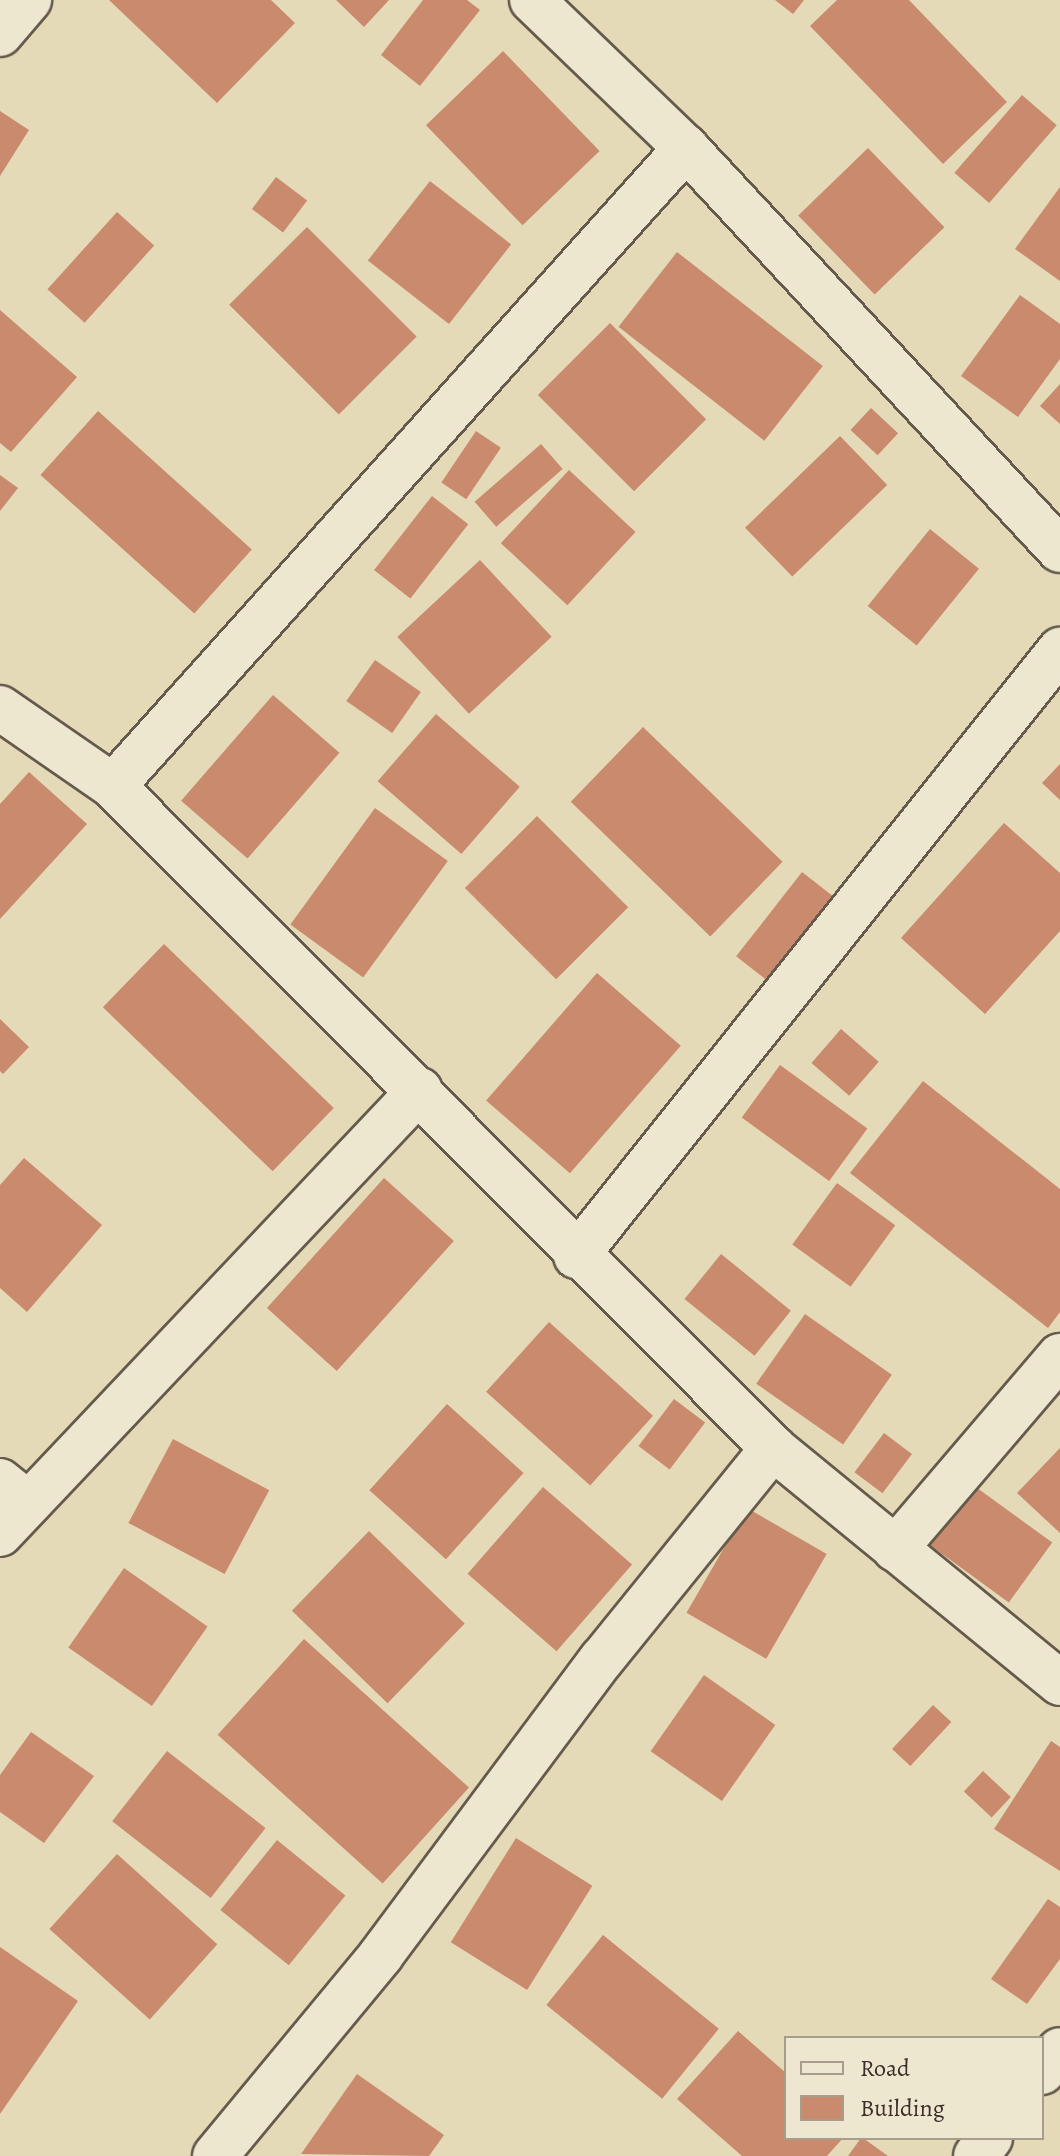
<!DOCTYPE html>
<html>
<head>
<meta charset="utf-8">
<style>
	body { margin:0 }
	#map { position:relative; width:1060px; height:2156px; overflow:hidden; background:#e4dab7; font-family:Alegreya,serif }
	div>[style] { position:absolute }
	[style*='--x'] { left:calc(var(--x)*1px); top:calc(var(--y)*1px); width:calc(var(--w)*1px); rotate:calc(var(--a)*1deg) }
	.building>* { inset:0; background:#c98a6d; transform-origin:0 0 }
	.roads { filter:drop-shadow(2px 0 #655a4c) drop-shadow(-2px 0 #655a4c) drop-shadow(0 2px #655a4c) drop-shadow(0 -2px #655a4c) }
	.minor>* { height:44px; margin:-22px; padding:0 22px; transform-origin:22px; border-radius:22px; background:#ede7d0 }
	span { translate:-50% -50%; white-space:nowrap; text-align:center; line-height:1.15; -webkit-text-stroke:8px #ede7d0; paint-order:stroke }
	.legend { position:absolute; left:784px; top:2036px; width:260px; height:104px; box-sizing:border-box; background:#ede7d0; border:2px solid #a69d8d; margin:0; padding:10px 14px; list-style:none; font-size:24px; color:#3b2f29 }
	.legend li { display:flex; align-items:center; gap:16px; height:40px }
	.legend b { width:40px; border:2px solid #a69d8d }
</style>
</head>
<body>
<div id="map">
	<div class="building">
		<i style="clip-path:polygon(109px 0,271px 0,295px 23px,217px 103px)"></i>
		<i style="clip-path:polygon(336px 0,389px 0,364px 27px)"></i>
		<i style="clip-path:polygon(423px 0,467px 0,480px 10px,420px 86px,381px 55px)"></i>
		<i style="clip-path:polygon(775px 0,804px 0,793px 14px)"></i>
		<i style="clip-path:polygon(837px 0,909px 0,1007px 102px,943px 164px,810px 26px)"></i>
		<i style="left:503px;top:51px;width:139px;height:107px;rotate:46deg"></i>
		<i style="left:1022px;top:95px;width:46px;height:103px;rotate:41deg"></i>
		<i style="clip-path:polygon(0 111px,29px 130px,0 176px)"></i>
		<i style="left:868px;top:148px;width:110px;height:97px;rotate:46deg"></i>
		<i style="left:276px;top:177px;width:39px;height:40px;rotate:37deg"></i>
		<i style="left:430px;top:181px;width:103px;height:101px;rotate:38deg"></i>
		<i style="clip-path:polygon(1060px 187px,1060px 281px,1015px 249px)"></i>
		<i style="left:117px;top:212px;width:50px;height:104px;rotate:42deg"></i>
		<i style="left:307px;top:227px;width:155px;height:110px;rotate:45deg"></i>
		<i style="left:677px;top:252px;width:185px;height:95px;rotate:38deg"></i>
		<i style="clip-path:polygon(1020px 295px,1060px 324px,1060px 359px,1018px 417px,961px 376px)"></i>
		<i style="clip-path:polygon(0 310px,77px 377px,11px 452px,0 443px)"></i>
		<i style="left:610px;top:323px;width:136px;height:102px;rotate:45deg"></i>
		<i style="clip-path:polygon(1060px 384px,1060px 424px,1040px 406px)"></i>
		<i style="left:871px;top:408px;width:37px;height:30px;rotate:43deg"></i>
		<i style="left:98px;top:411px;width:207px;height:86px;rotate:42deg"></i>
		<i style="left:476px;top:431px;width:30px;height:62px;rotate:34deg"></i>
		<i style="left:840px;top:436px;width:68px;height:132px;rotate:46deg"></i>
		<i style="left:541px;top:444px;width:33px;height:88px;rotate:49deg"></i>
		<i style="left:569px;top:470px;width:91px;height:100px;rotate:43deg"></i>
		<i style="clip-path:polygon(0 475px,18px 488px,0 511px)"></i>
		<i style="left:432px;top:496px;width:46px;height:94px;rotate:38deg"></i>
		<i style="left:930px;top:529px;width:63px;height:99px;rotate:39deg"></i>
		<i style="left:480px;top:560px;width:105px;height:113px;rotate:47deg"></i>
		<i style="left:375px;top:660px;width:56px;height:50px;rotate:35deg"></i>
		<i style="left:273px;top:695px;width:88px;height:140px;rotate:41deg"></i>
		<i style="left:436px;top:714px;width:111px;height:89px;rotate:41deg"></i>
		<i style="left:643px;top:727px;width:194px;height:104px;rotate:44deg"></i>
		<i style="clip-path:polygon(1060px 764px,1060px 800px,1042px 783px)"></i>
		<i style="clip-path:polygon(29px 772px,87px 824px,0 919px,0 804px)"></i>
		<i style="left:375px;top:808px;width:90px;height:144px;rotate:36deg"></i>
		<i style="left:537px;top:816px;width:129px;height:102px;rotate:45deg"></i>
		<i style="clip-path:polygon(1004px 823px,1060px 873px,1060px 931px,985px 1014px,901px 938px)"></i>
		<i style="left:802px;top:872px;width:46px;height:107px;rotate:38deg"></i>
		<i style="left:164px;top:944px;width:236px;height:88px;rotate:44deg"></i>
		<i style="left:597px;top:973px;width:111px;height:169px;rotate:41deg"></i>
		<i style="clip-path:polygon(0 1019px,29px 1047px,3px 1074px,0 1071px)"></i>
		<i style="left:841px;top:1029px;width:50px;height:45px;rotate:41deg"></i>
		<i style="left:780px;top:1065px;width:108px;height:65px;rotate:36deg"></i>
		<i style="clip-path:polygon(923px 1081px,1060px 1189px,1060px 1312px,1048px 1328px,850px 1173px)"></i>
		<i style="clip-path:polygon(24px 1158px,102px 1225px,27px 1312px,0 1288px,0 1185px)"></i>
		<i style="left:384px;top:1178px;width:94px;height:175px;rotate:42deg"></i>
		<i style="left:837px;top:1183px;width:72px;height:76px;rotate:36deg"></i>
		<i style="left:721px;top:1254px;width:90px;height:58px;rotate:39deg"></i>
		<i style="left:805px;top:1314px;width:106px;height:85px;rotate:35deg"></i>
		<i style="left:549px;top:1322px;width:140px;height:94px;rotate:42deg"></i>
		<i style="left:674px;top:1399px;width:39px;height:59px;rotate:37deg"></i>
		<i style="left:447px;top:1404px;width:103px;height:116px;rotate:42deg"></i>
		<i style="left:884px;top:1433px;width:35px;height:49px;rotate:37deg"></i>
		<i style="left:173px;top:1439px;width:109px;height:95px;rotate:28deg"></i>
		<i style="clip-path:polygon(1060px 1448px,1060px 1533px,1017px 1493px)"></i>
		<i style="left:973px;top:1485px;width:98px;height:74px;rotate:36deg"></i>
		<i style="left:543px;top:1487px;width:118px;height:115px;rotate:41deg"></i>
		<i style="left:747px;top:1508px;width:92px;height:121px;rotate:30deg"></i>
		<i style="left:369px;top:1531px;width:133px;height:111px;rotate:44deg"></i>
		<i style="left:124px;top:1568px;width:102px;height:97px;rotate:35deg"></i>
		<i style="left:304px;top:1639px;width:222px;height:129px;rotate:42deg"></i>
		<i style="left:704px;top:1675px;width:87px;height:93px;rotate:35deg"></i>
		<i style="left:933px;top:1705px;width:25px;height:60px;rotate:43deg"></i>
		<i style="clip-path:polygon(31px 1732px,94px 1776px,44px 1843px,0 1812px,0 1775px)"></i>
		<i style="clip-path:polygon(1051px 1741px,1060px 1747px,1060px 1871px,994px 1829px)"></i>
		<i style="left:167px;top:1751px;width:125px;height:89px;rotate:38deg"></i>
		<i style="left:983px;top:1771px;width:38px;height:28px;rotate:43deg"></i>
		<i style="left:516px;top:1838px;width:90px;height:123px;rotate:32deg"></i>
		<i style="left:277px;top:1840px;width:88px;height:90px;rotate:39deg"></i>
		<i style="left:117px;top:1854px;width:135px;height:101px;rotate:42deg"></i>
		<i style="clip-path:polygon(1048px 1899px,1060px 1907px,1060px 1959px,1027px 2004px,991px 1979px)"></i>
		<i style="left:603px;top:1935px;width:149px;height:90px;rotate:39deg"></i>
		<i style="clip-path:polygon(0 1947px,78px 2001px,0 2114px)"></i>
		<i style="clip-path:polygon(738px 2031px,786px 2073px,786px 2138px,843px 2138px,827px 2156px,742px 2156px,677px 2099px)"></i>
		<i style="clip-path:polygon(357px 2074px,444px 2135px,429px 2156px,301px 2154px)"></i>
		<i style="clip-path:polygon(861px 2138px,863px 2138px,888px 2156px,848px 2156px)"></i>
	</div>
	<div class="roads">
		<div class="minor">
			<i style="--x:532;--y:0;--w:214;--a:43.9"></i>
			<i style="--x:686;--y:148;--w:549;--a:47.07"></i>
			<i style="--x:0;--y:34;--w:45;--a:-49.5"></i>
			<i style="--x:0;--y:708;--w:137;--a:34.6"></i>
			<i style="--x:113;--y:786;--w:935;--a:45.09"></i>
			<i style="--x:773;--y:1448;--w:371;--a:39.3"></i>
			<i style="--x:113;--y:786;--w:858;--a:-48.07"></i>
			<i style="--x:576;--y:1256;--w:776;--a:-51.39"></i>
			<i style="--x:0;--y:1481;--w:36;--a:39"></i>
			<i style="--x:0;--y:1534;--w:611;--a:-46.59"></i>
			<i style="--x:895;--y:1549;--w:254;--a:-49.5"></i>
			<i style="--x:1042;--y:2072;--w:28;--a:-51"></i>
			<i style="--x:215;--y:2156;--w:261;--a:-50.4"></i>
			<i style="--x:381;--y:1955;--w:369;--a:-53.3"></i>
			<i style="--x:602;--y:1659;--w:272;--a:-51"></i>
			<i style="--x:976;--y:2156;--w:23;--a:-52"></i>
		</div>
	</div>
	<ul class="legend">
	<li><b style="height:10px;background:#ede7d0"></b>Road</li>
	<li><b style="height:22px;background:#c98a6d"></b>Building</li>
	</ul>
</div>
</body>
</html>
